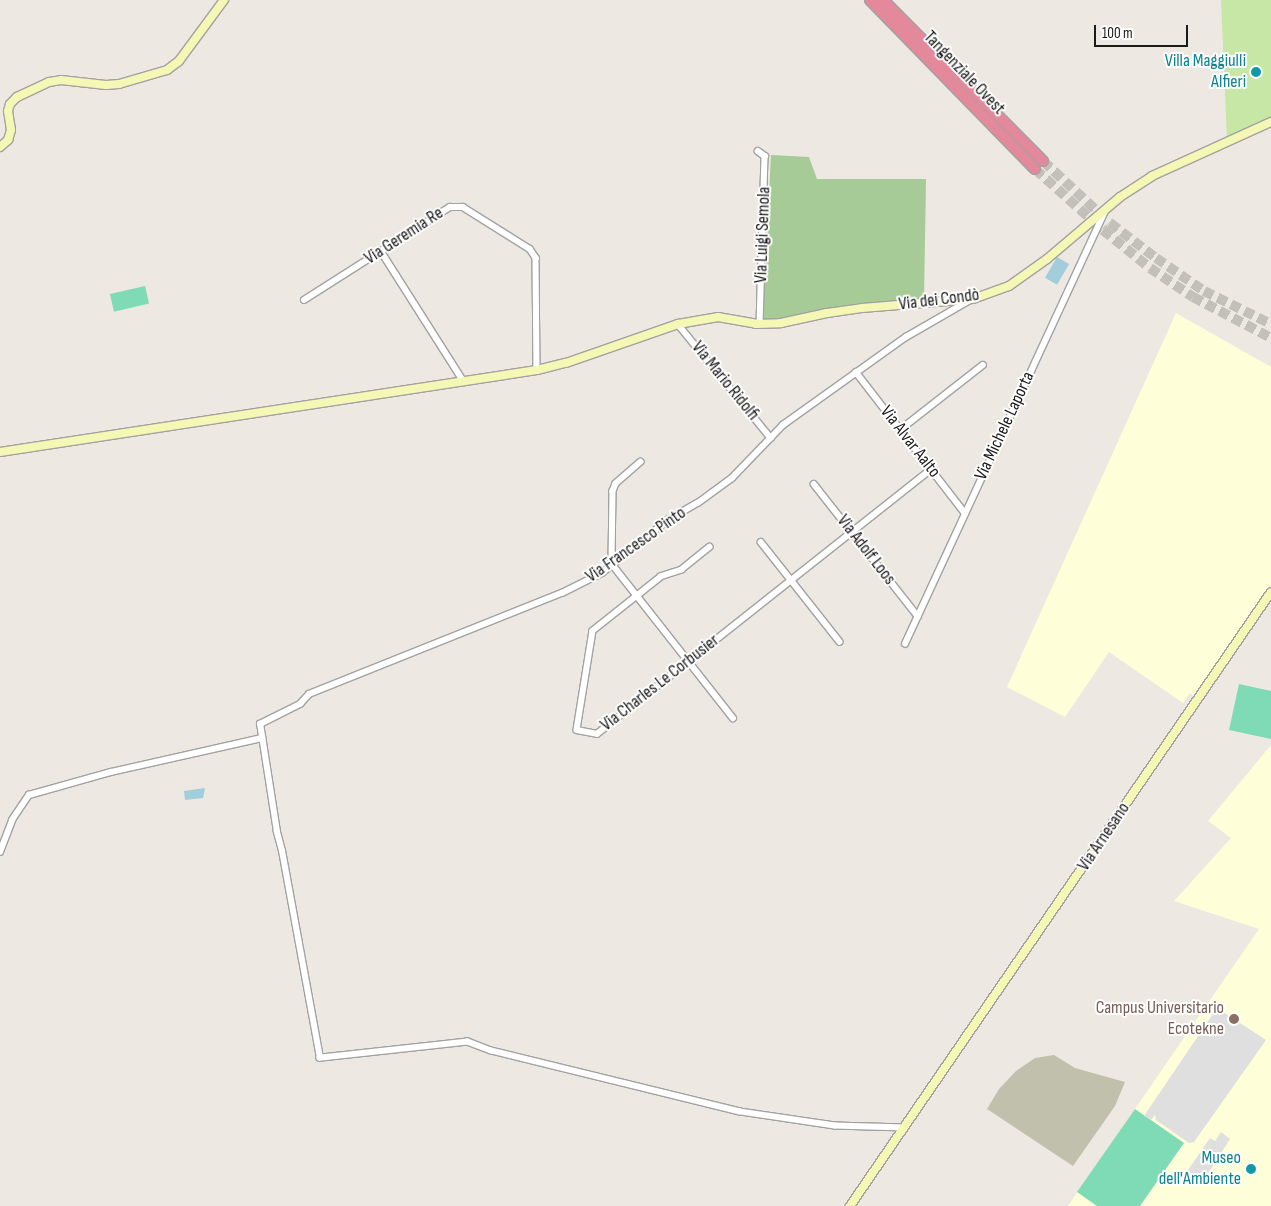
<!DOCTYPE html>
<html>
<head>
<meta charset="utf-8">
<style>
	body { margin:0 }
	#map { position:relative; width:1271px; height:1206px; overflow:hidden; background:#ede8e1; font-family:"Sofia Sans Condensed",sans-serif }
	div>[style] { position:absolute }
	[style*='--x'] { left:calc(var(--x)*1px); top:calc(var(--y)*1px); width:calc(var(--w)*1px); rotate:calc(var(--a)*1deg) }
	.education>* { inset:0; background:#fefed8 }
	.construction>* { inset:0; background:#c1c0ad }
	.grass>* { inset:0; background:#c7e7a7 }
	.forest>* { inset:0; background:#a6cb96 }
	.pitch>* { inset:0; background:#7fdbb6; transform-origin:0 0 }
	.parking>* { inset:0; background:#dfdfdf }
	.water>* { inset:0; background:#a1ceda; transform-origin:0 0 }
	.highway-tunnel>* { height:10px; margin-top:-5px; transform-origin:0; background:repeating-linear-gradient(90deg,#c3bfb9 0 10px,transparent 0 15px) }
	.roads { filter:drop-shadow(1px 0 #a2a2a2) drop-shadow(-1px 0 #a2a2a2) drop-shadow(0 1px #a2a2a2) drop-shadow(0 -1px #a2a2a2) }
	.street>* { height:5.5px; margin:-2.75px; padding:0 2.75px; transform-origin:2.75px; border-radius:2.75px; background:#fff }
	.secondary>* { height:8px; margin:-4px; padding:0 4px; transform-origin:4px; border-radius:4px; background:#f5f7b4 }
	.highway>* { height:10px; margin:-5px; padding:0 5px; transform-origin:5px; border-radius:5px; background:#e3899b }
	.dots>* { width:14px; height:14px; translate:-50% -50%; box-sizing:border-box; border:2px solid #fff; border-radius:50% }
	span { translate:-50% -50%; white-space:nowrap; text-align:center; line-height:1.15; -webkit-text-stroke:4px #fff; paint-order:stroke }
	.culture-label { font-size:18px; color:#0d838f }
	.right { translate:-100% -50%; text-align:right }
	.street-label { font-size:18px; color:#1b1b1b }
	.education-label { font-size:18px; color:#785e54 }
	.scale { position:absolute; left:1094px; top:25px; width:94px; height:22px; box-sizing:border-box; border:2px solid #1b1b1b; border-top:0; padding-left:6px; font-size:15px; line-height:18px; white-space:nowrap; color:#1b1b1b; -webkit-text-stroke:4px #fff; paint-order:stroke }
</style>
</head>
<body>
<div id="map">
	<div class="education">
		<i style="clip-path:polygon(1176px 313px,1271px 367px,1271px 588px,1221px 661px,1217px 661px,1217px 667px,1196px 697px,1190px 693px,1183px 703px,1109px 652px,1065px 717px,1007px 687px)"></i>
		<i style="clip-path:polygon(1271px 745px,1271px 1206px,1068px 1206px,1259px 929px,1174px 901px,1231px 838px,1208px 821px)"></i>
	</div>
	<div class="construction">
		<i style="clip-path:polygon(1054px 1055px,1075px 1068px,1125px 1082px,1115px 1106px,1073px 1166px,987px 1109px,999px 1089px,1016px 1071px,1035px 1058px)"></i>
	</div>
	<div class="grass">
		<i style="clip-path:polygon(1221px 0,1271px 0,1271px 118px,1227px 139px)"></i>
	</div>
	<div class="forest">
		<i style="clip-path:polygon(771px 155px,809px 157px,817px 179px,926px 179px,924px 300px,843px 307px,781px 321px,763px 320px)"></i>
	</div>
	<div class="pitch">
		<i style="left:145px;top:286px;width:18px;height:36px;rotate:77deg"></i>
		<i style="clip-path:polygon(1239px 684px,1271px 691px,1271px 739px,1229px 730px)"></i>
		<i style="clip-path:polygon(1135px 1109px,1184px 1143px,1140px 1206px,1097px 1206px,1077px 1192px)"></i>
	</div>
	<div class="parking">
		<i style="clip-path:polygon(1217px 1008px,1266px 1040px,1194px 1142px,1189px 1143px,1156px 1120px,1155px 1115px,1151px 1120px,1144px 1116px)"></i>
		<i style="clip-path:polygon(1221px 1132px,1230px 1139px,1204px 1180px,1198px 1176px,1193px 1183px,1184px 1176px,1210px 1138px,1215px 1141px)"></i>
	</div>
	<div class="water">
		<i style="left:1057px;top:257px;width:14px;height:24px;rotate:30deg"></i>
		<i style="clip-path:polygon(205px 788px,203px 798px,185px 800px,184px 791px)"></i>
	</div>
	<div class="highway-tunnel">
		<i style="--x:1043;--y:161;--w:91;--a:42.8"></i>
		<i style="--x:1110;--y:223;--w:58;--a:37.3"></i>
		<i style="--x:1156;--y:258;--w:58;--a:34.5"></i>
		<i style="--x:1204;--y:291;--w:75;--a:26.2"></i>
		<i style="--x:1035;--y:169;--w:91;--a:41.9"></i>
		<i style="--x:1103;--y:230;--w:60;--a:39"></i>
		<i style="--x:1150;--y:268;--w:52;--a:34"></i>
		<i style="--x:1193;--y:297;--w:88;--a:27.7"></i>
	</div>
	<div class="roads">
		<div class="street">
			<i style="--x:758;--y:151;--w:9;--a:36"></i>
			<i style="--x:765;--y:156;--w:168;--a:91.7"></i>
			<i style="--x:381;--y:251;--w:155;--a:57.6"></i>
			<i style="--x:304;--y:300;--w:173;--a:-32.5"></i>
			<i style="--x:450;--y:207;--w:13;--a:0"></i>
			<i style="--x:463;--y:207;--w:79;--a:32.1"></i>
			<i style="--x:530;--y:249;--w:11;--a:56"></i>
			<i style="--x:536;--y:258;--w:112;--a:89.5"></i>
			<i style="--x:678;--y:324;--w:147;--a:50.8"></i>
			<i style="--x:856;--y:372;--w:178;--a:52.3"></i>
			<i style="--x:900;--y:430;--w:105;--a:-38.1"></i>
			<i style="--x:641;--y:462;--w:33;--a:139"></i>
			<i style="--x:616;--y:484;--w:8;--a:113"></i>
			<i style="--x:613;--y:491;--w:73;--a:90.8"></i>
			<i style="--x:612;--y:564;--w:196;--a:51.8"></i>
			<i style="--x:814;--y:484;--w:168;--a:51.8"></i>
			<i style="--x:761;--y:542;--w:127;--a:51.7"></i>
			<i style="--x:710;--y:547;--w:36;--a:141"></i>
			<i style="--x:682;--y:570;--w:22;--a:162"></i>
			<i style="--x:661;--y:577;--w:87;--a:141.5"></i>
			<i style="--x:593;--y:631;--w:100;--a:99.2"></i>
			<i style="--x:577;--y:730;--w:20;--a:11"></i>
			<i style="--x:597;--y:734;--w:426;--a:-38.4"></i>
			<i style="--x:905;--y:644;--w:475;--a:-65.2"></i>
			<i style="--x:0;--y:852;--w:34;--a:-69"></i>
			<i style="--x:12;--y:820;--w:30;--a:-56"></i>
			<i style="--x:29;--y:795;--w:85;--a:-15.7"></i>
			<i style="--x:111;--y:772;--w:155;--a:-12.7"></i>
			<i style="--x:905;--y:1128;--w:70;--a:-178.4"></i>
			<i style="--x:835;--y:1126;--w:96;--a:-171.6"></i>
			<i style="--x:740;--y:1112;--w:256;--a:-166.2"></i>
			<i style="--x:491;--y:1051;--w:25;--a:-159"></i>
			<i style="--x:468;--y:1042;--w:149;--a:173.8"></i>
			<i style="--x:320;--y:1058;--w:210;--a:-100.4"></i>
			<i style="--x:282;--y:851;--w:20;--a:-105"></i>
			<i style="--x:277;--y:832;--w:109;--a:-98.9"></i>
			<i style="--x:260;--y:724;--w:45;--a:-26.6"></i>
			<i style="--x:300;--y:704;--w:13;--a:-48"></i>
			<i style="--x:309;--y:694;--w:272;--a:-21.8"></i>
			<i style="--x:562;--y:593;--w:45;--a:-26.6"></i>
			<i style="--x:602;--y:573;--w:85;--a:-38.8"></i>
			<i style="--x:668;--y:520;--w:34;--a:-30"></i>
			<i style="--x:698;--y:503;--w:42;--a:-36.3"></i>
			<i style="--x:732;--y:478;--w:74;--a:-46.1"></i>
			<i style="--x:783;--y:425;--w:151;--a:-35.6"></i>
			<i style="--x:906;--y:337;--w:74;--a:-30"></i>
		</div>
		<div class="secondary">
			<i style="--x:0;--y:147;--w:11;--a:-41"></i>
			<i style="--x:8;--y:140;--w:10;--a:-73"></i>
			<i style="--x:11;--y:130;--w:19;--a:-99"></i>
			<i style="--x:8;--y:111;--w:7;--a:-74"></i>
			<i style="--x:10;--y:104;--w:10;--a:-45"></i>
			<i style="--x:17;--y:97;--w:35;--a:-25"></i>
			<i style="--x:49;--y:82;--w:12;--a:-9"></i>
			<i style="--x:61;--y:80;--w:45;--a:6.3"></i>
			<i style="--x:106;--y:85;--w:13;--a:-4"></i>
			<i style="--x:119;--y:84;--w:50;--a:-16.3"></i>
			<i style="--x:167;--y:70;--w:15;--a:-37"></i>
			<i style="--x:179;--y:61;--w:76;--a:-53.6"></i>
			<i style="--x:0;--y:452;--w:543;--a:-8.68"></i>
			<i style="--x:537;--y:370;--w:30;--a:-14"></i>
			<i style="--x:566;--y:363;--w:119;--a:-19.2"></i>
			<i style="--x:678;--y:324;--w:41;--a:-9.9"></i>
			<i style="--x:718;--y:317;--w:39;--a:10"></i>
			<i style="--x:756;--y:324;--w:25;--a:-2"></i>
			<i style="--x:781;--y:323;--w:47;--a:-12.3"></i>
			<i style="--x:827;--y:313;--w:35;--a:-8"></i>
			<i style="--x:862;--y:308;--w:111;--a:-4.6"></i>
			<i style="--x:973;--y:299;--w:38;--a:-20"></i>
			<i style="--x:1009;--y:286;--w:47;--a:-35.4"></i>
			<i style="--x:1047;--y:259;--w:96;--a:-40.3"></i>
			<i style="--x:1120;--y:197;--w:38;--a:-33"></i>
			<i style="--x:1152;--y:176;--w:131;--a:-24.4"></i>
			<i style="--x:850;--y:1206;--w:744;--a:-55.56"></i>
		</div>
		<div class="highway">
			<i style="--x:870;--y:0;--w:236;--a:45.7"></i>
			<i style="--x:883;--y:0;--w:227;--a:45.2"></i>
		</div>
	</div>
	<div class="dots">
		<i style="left:1256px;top:72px;background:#0f9aa8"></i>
		<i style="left:1234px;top:1019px;background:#8d6e63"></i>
		<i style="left:1251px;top:1169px;background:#0f9aa8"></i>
	</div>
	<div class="culture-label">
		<span class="right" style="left:1246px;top:72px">Villa Maggiulli<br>Alfieri</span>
		<span class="right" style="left:1241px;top:1169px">Museo<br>dell'Ambiente</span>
	</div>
	<div class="street-label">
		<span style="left:964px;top:73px;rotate:46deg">Tangenziale Ovest</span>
		<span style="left:763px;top:235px;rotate:-88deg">Via Luigi Semola</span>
		<span style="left:404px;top:236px;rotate:-33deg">Via Geremia Re</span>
		<span style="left:939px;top:300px;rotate:-7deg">Via dei Condò</span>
		<span style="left:725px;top:381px;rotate:51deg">Via Mario Ridolfi</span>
		<span style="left:1005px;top:426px;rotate:-65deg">Via Michele Laporta</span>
		<span style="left:910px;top:442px;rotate:52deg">Via Alvar Aalto</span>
		<span style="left:636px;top:545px;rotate:-35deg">Via Francesco Pinto</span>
		<span style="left:866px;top:550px;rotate:52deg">Via Adolf Loos</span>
		<span style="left:660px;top:683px;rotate:-38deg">Via Charles Le Corbusier</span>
		<span style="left:1104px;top:837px;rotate:-56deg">Via Arnesano</span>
	</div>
	<div class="education-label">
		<span class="right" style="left:1224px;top:1019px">Campus Universitario<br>Ecotekne</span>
	</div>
	<div class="scale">100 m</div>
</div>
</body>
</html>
